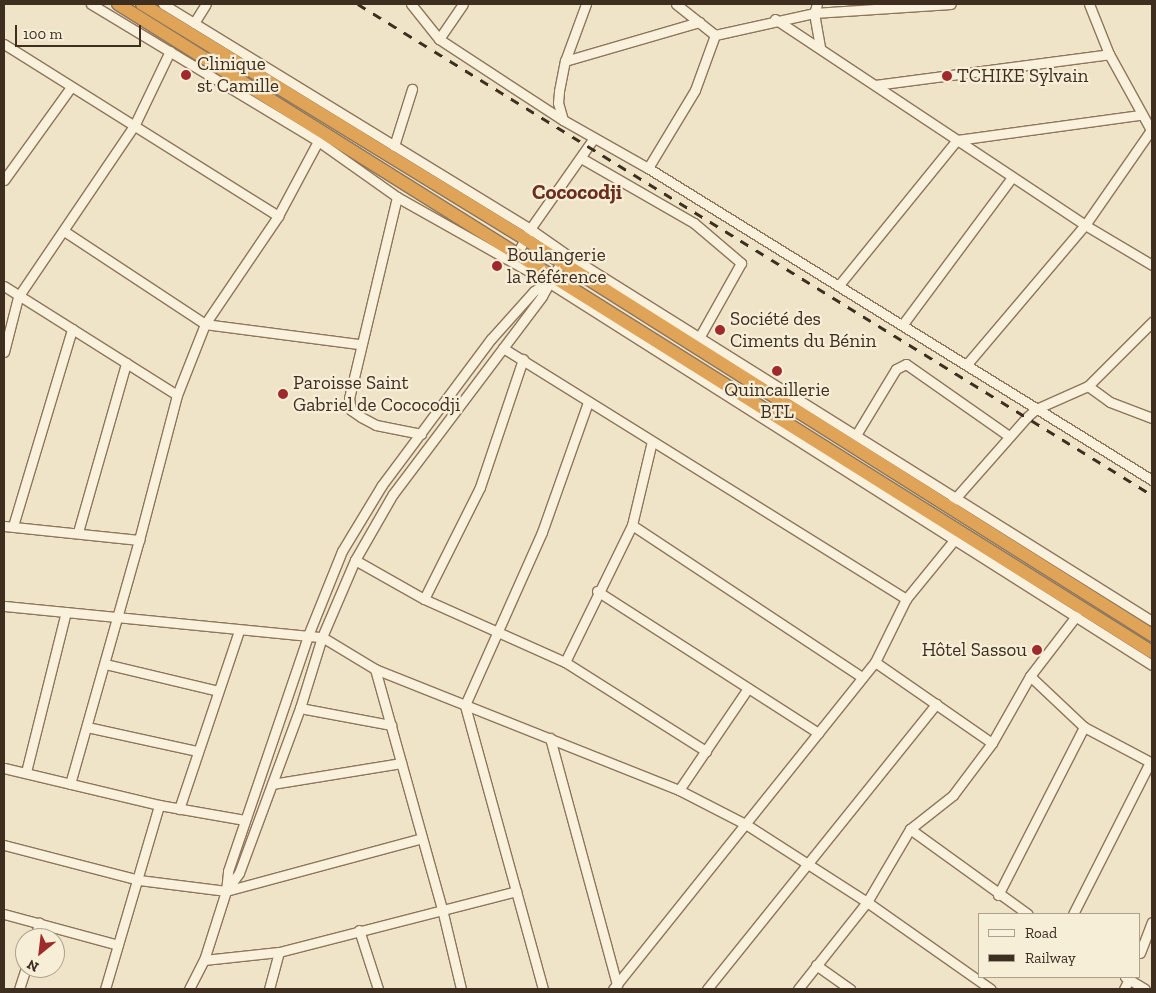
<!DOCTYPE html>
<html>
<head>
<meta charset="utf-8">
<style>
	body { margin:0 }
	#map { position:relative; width:1156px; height:993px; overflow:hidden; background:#f0e4c8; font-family:"Zilla Slab",serif }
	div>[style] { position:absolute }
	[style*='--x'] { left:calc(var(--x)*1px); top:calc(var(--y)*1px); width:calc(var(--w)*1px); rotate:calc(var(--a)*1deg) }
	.roads { filter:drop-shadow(1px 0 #8d765c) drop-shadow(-1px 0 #8d765c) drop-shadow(0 1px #8d765c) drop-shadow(0 -1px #8d765c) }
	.minor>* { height:9px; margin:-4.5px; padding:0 4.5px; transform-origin:4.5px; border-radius:4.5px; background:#faf1dc }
	.highway>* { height:12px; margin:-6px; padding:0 6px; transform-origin:6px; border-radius:6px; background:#e0a458 }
	.rail>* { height:2.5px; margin-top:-1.25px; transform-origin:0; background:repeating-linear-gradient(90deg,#3d2e20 0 9px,transparent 0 18px) }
	.dots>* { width:14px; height:14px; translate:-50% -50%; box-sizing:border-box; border:2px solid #f7eed8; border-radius:50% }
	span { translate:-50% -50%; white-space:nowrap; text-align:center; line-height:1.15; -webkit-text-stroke:4.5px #f7eed8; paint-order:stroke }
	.poi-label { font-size:19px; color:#3d2e20 }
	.left { translate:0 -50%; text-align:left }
	.right { translate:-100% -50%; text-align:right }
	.quarter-label { font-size:21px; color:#6b2e1e; font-weight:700 }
	.frame { position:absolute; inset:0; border:5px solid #3d2e20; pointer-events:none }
	.legend { position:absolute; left:978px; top:913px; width:162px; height:65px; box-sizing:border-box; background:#f7eed8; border:1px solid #ada18e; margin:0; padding:6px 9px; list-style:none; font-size:15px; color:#3d2e20 }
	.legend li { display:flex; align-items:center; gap:10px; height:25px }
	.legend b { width:25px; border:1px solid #ada18e }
	.north { position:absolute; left:15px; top:928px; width:50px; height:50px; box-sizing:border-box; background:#f7eed8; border:1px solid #ada18e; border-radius:50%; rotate:209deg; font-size:14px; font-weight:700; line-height:20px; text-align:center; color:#3d2e20 }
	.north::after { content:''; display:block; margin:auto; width:18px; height:22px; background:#9e2a2b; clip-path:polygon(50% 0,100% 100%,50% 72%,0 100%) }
	.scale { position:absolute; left:15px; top:25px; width:126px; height:22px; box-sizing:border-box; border:2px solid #3d2e20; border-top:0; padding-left:6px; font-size:15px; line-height:18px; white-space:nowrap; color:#3d2e20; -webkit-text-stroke:4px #f7eed8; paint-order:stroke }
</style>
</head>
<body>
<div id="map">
	<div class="roads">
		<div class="minor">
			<i style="--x:91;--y:4;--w:265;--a:31.1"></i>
			<i style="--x:318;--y:141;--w:97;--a:35.3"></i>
			<i style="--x:397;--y:197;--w:173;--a:29.4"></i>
			<i style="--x:548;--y:282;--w:715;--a:32.38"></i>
			<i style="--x:163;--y:4;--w:430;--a:31.5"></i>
			<i style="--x:530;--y:229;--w:44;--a:34.8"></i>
			<i style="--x:566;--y:254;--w:691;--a:32.06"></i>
			<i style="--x:411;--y:4;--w:45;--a:51.3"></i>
			<i style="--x:439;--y:39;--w:148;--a:33.2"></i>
			<i style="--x:563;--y:120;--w:98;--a:29.5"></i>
			<i style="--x:648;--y:168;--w:593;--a:31.76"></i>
			<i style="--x:676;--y:4;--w:50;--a:38.5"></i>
			<i style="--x:715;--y:35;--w:101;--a:-12.5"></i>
			<i style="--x:814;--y:13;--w:137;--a:-3.8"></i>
			<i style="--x:817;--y:4;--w:9;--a:108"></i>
			<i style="--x:814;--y:13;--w:36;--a:80"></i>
			<i style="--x:1089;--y:4;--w:54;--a:68.2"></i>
			<i style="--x:1109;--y:54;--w:89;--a:61.1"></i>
			<i style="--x:775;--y:19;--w:372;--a:33.6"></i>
			<i style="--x:1085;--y:225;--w:78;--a:30.8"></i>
			<i style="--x:194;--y:23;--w:22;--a:-58"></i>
			<i style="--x:439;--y:39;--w:42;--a:-55.6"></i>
			<i style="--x:4;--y:44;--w:324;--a:32.1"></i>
			<i style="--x:565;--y:61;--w:140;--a:-16.2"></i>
			<i style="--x:875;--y:85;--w:236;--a:-7.5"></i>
			<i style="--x:563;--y:120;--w:18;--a:-106"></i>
			<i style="--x:558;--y:103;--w:12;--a:-85"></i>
			<i style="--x:559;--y:91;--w:31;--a:-79"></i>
			<i style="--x:565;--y:61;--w:61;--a:-69.8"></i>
			<i style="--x:394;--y:146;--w:60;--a:-72.5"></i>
			<i style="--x:581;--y:158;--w:130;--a:29.9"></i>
			<i style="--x:694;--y:223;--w:62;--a:40.4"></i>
			<i style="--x:741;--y:263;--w:84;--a:119.3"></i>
			<i style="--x:648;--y:168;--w:91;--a:-58.9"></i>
			<i style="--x:695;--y:90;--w:59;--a:-70"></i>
			<i style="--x:4;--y:180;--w:115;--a:-54.2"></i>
			<i style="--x:397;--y:197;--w:207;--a:103.4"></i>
			<i style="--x:349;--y:398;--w:12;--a:81"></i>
			<i style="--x:351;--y:410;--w:12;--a:35"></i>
			<i style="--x:361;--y:417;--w:17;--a:28"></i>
			<i style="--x:376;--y:425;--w:46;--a:11.3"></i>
			<i style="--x:64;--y:231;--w:169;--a:33.4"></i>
			<i style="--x:205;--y:324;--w:156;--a:7.4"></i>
			<i style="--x:518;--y:252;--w:26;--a:-62"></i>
			<i style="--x:530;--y:229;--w:111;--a:-54.9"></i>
			<i style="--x:839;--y:285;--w:187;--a:-50.9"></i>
			<i style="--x:957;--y:140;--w:185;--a:-7.8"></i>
			<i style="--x:4;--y:286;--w:204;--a:32.2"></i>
			<i style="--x:903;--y:324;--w:183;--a:-53.4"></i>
			<i style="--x:503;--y:348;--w:475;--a:31.9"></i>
			<i style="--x:4;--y:352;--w:57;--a:-75.7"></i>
			<i style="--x:18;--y:297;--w:209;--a:-55.9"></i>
			<i style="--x:135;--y:124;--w:81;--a:-64.4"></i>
			<i style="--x:967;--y:364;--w:182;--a:-49.7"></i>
			<i style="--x:1085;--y:225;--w:116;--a:-55.2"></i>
			<i style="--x:1088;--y:386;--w:27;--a:36"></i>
			<i style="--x:1110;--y:402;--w:45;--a:20.9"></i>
			<i style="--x:856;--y:435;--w:77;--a:-58.8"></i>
			<i style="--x:896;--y:369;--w:11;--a:-27"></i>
			<i style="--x:906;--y:364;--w:126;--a:35"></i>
			<i style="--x:952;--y:502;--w:113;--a:-48.6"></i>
			<i style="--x:1027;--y:417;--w:12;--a:-42"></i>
			<i style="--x:1036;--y:409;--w:57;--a:-23.9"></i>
			<i style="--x:1088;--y:386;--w:91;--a:-45"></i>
			<i style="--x:632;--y:525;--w:276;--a:33.5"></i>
			<i style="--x:4;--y:526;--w:136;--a:5.9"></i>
			<i style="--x:139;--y:540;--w:150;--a:-75.3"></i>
			<i style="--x:177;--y:395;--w:76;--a:-68.5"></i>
			<i style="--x:205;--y:324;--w:130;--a:-55.9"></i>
			<i style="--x:278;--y:216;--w:85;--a:-61.9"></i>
			<i style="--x:13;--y:526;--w:206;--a:-73.3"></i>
			<i style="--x:78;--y:532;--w:176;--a:-74.1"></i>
			<i style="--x:355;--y:560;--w:79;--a:29.5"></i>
			<i style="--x:424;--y:599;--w:154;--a:24.1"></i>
			<i style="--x:565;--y:662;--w:167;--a:32.3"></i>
			<i style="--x:597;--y:591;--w:263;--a:32.7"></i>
			<i style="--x:424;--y:599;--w:125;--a:-63.4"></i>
			<i style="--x:480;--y:487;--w:135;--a:-71.4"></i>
			<i style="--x:4;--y:606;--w:320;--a:5.6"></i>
			<i style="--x:322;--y:637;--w:62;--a:31.1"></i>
			<i style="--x:375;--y:669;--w:327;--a:21.7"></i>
			<i style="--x:679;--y:790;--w:76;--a:27.2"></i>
			<i style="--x:747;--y:825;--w:143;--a:32.7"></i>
			<i style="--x:867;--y:902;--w:151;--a:35.1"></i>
			<i style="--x:565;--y:662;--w:153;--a:-63.9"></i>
			<i style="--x:632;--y:525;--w:86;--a:-76.6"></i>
			<i style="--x:875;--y:662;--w:142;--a:34.7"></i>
			<i style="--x:105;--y:664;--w:116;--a:13.4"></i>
			<i style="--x:375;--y:669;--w:249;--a:74.4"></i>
			<i style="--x:442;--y:909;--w:82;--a:76.6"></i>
			<i style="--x:1030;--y:676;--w:74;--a:43.4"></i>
			<i style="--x:1084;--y:727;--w:77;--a:27.9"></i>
			<i style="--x:300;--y:708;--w:93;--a:10.6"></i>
			<i style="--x:87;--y:727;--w:113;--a:12.3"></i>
			<i style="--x:550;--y:738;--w:256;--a:74.8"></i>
			<i style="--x:4;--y:768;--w:159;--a:13.4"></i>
			<i style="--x:159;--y:805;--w:87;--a:9.9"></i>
			<i style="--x:26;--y:772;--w:165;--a:-76"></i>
			<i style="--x:70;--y:784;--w:254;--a:-74.2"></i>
			<i style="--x:272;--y:784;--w:131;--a:-9.2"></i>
			<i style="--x:679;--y:790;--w:123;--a:-55.9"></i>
			<i style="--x:179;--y:809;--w:188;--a:-71.4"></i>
			<i style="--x:910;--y:829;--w:145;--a:35.8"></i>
			<i style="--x:4;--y:845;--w:139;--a:14.5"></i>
			<i style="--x:139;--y:880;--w:88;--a:7.2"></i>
			<i style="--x:226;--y:891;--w:203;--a:-15.1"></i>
			<i style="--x:226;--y:891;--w:22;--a:-54"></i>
			<i style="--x:239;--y:873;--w:176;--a:-69.7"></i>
			<i style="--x:300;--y:708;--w:74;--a:-72.8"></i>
			<i style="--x:322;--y:637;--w:84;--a:-66.8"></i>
			<i style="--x:355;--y:560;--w:76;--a:-60.1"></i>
			<i style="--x:393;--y:494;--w:248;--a:-53"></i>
			<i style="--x:542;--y:296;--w:45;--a:-60.6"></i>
			<i style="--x:998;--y:895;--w:189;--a:-62.9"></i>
			<i style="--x:4;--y:914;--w:118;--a:15.2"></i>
			<i style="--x:1073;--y:914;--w:170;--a:-63.1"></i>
			<i style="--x:359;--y:930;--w:62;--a:72.1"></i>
			<i style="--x:35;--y:938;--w:16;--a:-75"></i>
			<i style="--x:1140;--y:953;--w:33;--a:-69"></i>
			<i style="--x:204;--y:960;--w:75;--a:-6.1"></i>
			<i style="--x:279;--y:952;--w:245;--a:-14.4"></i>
			<i style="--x:816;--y:965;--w:42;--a:35.2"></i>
			<i style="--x:1125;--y:977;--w:23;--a:31"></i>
			<i style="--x:19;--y:989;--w:22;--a:-72"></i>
			<i style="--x:105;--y:989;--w:192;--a:-73.6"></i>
			<i style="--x:189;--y:989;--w:33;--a:-63"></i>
			<i style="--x:204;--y:960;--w:72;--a:-72.3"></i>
			<i style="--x:226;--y:891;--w:20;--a:-84"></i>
			<i style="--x:228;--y:871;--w:251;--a:-71.2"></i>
			<i style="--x:309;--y:633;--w:88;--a:-68.1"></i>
			<i style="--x:342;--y:551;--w:77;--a:-58.8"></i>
			<i style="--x:382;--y:485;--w:182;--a:-53.3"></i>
			<i style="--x:491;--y:339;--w:64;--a:-48.1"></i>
			<i style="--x:534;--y:291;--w:17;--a:-33"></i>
			<i style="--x:269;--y:989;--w:38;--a:-75"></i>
			<i style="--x:543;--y:989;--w:295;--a:-105.4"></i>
			<i style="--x:465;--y:705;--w:189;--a:-66"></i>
			<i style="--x:542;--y:532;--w:138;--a:-70.5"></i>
			<i style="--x:613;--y:989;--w:419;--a:-51.3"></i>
			<i style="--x:875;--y:662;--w:70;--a:-63.8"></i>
			<i style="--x:906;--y:599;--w:77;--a:-50.8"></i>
			<i style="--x:707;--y:989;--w:366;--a:-51.2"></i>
			<i style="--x:798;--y:989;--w:111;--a:-51.6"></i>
			<i style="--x:867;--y:902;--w:85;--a:-59.5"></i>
			<i style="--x:910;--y:829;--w:55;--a:-38.3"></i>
			<i style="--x:953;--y:795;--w:65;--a:-53.1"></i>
			<i style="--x:992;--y:743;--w:77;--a:-60.4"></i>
			<i style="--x:1030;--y:676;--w:76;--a:-52.5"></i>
			<i style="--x:1124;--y:989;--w:13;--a:-63"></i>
		</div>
		<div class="highway">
			<i style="--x:118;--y:4;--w:1220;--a:32.08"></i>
			<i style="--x:142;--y:4;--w:449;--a:31.5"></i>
			<i style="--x:525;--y:239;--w:742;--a:32.28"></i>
		</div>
	</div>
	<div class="rail">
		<i style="--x:358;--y:4;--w:934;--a:31.73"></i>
	</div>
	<div class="dots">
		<i style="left:186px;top:75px;background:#9e2a2b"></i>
		<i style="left:947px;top:76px;background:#9e2a2b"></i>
		<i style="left:497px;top:266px;background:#9e2a2b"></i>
		<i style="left:720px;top:330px;background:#9e2a2b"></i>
		<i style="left:777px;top:371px;background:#9e2a2b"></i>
		<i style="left:283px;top:394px;background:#9e2a2b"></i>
		<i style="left:1037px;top:650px;background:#9e2a2b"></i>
	</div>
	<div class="poi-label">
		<span class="left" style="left:197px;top:75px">Clinique<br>st Camille</span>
		<span class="left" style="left:957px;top:76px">TCHIKE Sylvain</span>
		<span class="left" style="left:507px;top:266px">Boulangerie<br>la Référence</span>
		<span class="left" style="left:730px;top:330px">Société des<br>Ciments du Bénin</span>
		<span class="left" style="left:293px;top:394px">Paroisse Saint<br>Gabriel de Cococodji</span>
		<span style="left:777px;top:401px">Quincaillerie<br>BTL</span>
		<span class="right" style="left:1027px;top:650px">Hôtel Sassou</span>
	</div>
	<div class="quarter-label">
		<span style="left:577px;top:192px">Cococodji</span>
	</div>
	<div class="frame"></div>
	<ul class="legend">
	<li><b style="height:6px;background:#faf1dc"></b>Road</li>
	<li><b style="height:6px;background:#3d2e20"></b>Railway</li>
	</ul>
	<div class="north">N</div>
	<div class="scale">100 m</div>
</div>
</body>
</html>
